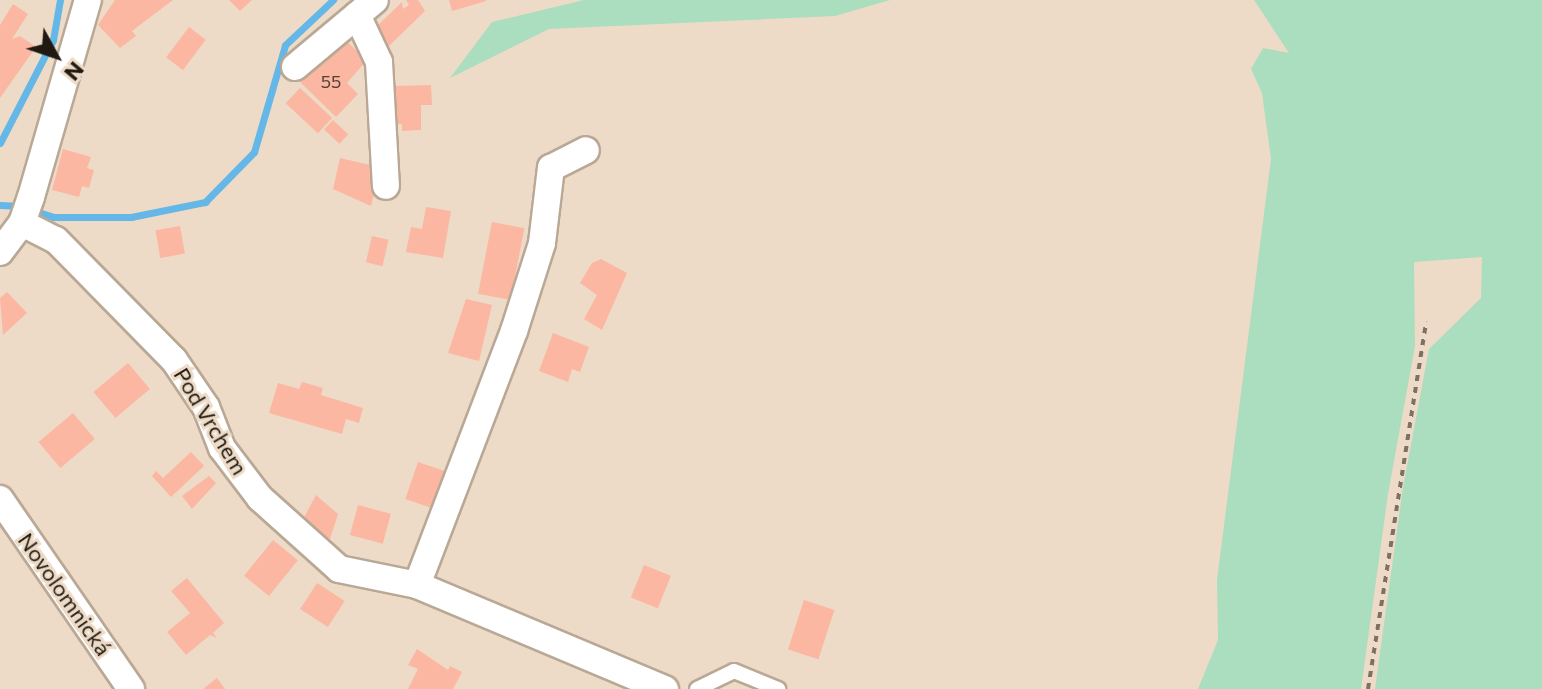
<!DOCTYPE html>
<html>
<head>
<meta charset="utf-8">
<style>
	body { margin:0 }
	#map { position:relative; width:1542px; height:689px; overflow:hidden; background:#eddbc7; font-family:Commissioner,sans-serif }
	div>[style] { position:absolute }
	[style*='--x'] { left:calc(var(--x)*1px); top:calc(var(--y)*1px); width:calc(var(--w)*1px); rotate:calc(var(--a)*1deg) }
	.green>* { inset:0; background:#abddbf }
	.stream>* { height:7px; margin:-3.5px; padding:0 3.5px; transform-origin:3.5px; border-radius:3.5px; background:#64b7e7 }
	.building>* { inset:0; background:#fbb7a1; transform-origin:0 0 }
	.path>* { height:4px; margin-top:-2px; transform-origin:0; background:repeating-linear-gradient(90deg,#7c7164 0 6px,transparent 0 12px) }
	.roads { filter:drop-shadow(2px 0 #b9a895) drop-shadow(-2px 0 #b9a895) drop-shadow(0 2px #b9a895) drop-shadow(0 -2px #b9a895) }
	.service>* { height:14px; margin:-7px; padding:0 7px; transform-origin:7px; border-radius:7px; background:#fff }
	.minor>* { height:26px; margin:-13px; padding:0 13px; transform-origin:13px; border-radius:13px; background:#fff }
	span { translate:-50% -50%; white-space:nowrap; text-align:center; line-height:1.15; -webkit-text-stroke:6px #eddbc7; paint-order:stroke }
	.number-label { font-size:18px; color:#564035 }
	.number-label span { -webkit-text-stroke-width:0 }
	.street-label { font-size:22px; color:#1f1911 }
	.north { position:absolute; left:16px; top:16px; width:80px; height:80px; -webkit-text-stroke:6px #eddbc7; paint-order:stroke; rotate:130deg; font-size:22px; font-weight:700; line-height:32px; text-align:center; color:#1f1911 }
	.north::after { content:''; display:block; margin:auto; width:28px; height:36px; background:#1f1911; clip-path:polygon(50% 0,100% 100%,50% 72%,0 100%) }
</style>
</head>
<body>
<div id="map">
	<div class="green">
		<i style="clip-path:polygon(584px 0,890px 0,835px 16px,549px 29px,450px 78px,492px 22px)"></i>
		<i style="clip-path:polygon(1254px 0,1542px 0,1542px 689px,1375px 689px,1403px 487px,1429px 349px,1481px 298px,1482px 257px,1414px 262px,1415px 346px,1388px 494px,1361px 689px,1198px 689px,1218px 640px,1217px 580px,1271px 159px,1262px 93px,1251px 69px,1263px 48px,1289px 53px)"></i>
	</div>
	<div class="stream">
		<i style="--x:0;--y:143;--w:116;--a:-62.8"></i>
		<i style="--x:53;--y:40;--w:41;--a:-80.1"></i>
		<i style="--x:0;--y:205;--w:21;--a:3"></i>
		<i style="--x:32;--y:210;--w:23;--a:18"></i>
		<i style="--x:54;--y:217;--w:77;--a:0"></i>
		<i style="--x:131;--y:217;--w:76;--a:-11.5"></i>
		<i style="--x:205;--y:202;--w:70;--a:-45.6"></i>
		<i style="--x:254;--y:152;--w:111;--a:-73.8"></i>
		<i style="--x:285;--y:45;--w:66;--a:-43.2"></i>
	</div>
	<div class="building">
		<i style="clip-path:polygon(115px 0,173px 0,132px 31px,136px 36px,120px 48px,98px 25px)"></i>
		<i style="clip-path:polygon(229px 0,252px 0,240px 11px)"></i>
		<i style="clip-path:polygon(406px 0,418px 0,425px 11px,389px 46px,373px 30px,402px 2px,403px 9px,409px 5px)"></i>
		<i style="clip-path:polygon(449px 0,486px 0,486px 1px,452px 11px)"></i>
		<i style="clip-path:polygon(13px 4px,28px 14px,12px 39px,20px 36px,36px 47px,0 98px,0 25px)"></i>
		<i style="left:189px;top:27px;width:21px;height:38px;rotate:37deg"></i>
		<i style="clip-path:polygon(347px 42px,367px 60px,347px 83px,358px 94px,336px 117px,299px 81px)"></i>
		<i style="clip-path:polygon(431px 85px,432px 105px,421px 105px,421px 130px,402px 131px,402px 124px,394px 124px,394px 86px)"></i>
		<i style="left:300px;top:88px;width:44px;height:21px;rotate:43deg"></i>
		<i style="left:333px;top:120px;width:21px;height:13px;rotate:43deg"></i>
		<i style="clip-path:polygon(63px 149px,91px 157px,87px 168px,94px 170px,89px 188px,82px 186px,79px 197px,52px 190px)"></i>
		<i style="clip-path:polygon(340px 158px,374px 166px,371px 179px,377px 180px,371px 206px,333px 189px)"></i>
		<i style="clip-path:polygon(426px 207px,451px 211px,443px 258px,406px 252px,411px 227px,422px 229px)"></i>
		<i style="left:492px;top:222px;width:33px;height:73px;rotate:11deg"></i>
		<i style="left:180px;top:226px;width:28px;height:25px;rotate:80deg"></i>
		<i style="left:372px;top:236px;width:17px;height:27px;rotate:13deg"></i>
		<i style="clip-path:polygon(601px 259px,627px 273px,602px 330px,584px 319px,597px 295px,580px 283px,592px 263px)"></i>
		<i style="clip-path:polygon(7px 292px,27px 313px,3px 335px,0 298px)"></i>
		<i style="clip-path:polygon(466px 299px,492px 305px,479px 361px,448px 353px)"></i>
		<i style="clip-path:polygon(553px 333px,589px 347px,580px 372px,572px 369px,568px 382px,539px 371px)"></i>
		<i style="left:128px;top:363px;width:34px;height:45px;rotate:50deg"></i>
		<i style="clip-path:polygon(302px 382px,323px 388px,321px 395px,363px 408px,359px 423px,346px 419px,342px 434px,269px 413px,278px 383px,299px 389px)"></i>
		<i style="left:73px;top:413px;width:34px;height:45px;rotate:50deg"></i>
		<i style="clip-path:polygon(191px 452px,204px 466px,171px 497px,152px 476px,156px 471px,163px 478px)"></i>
		<i style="left:418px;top:462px;width:28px;height:39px;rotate:19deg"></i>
		<i style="clip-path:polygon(209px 476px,216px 483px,192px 509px,182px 496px)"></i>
		<i style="clip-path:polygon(316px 495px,338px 514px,330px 539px,301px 523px)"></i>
		<i style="left:358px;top:505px;width:34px;height:31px;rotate:15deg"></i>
		<i style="left:273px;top:540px;width:32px;height:46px;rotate:39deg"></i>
		<i style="left:644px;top:565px;width:29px;height:35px;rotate:22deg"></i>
		<i style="clip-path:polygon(187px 578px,224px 623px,213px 633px,217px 638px,210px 635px,186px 655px,167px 632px,190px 613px,171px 591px)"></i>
		<i style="left:317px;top:583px;width:33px;height:31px;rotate:33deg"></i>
		<i style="left:804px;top:600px;width:32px;height:52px;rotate:18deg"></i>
		<i style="clip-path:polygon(417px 649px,448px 670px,450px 666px,462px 672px,453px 689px,408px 689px,418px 669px,408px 665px)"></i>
		<i style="clip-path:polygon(217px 678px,225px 689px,203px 689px)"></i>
	</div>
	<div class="path">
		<i style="--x:1368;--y:689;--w:372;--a:-81"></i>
	</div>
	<div class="roads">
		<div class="service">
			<i style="--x:697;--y:689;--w:41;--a:-25.9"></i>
			<i style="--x:734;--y:671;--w:48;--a:22.2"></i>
		</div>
		<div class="minor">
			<i style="--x:357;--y:15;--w:52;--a:64.9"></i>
			<i style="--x:379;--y:62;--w:124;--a:86.8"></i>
			<i style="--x:295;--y:67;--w:104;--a:-39.9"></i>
			<i style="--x:22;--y:223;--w:38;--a:27"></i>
			<i style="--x:56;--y:240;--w:168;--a:45.5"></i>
			<i style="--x:174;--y:360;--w:57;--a:55.8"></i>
			<i style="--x:206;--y:407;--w:44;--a:68.7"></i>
			<i style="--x:222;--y:448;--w:63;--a:52.8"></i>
			<i style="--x:260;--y:498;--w:106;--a:41.9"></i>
			<i style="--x:339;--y:569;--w:80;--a:11.6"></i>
			<i style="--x:417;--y:585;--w:269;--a:22.8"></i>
			<i style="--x:0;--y:252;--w:36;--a:-53"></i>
			<i style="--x:22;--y:223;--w:28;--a:-71"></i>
			<i style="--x:31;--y:197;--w:205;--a:-73.9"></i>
			<i style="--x:0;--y:499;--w:231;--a:55.4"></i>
			<i style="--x:417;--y:585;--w:272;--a:-69.1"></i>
			<i style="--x:514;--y:331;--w:92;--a:-72.3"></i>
			<i style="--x:542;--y:243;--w:76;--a:-83.2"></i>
			<i style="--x:551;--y:168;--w:39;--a:-27"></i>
		</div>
	</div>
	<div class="number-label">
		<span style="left:331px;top:81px">55</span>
	</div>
	<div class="street-label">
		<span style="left:211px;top:421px;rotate:59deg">Pod Vrchem</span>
		<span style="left:65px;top:594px;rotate:55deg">Novolomnická</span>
	</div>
	<div class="north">N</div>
</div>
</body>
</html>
